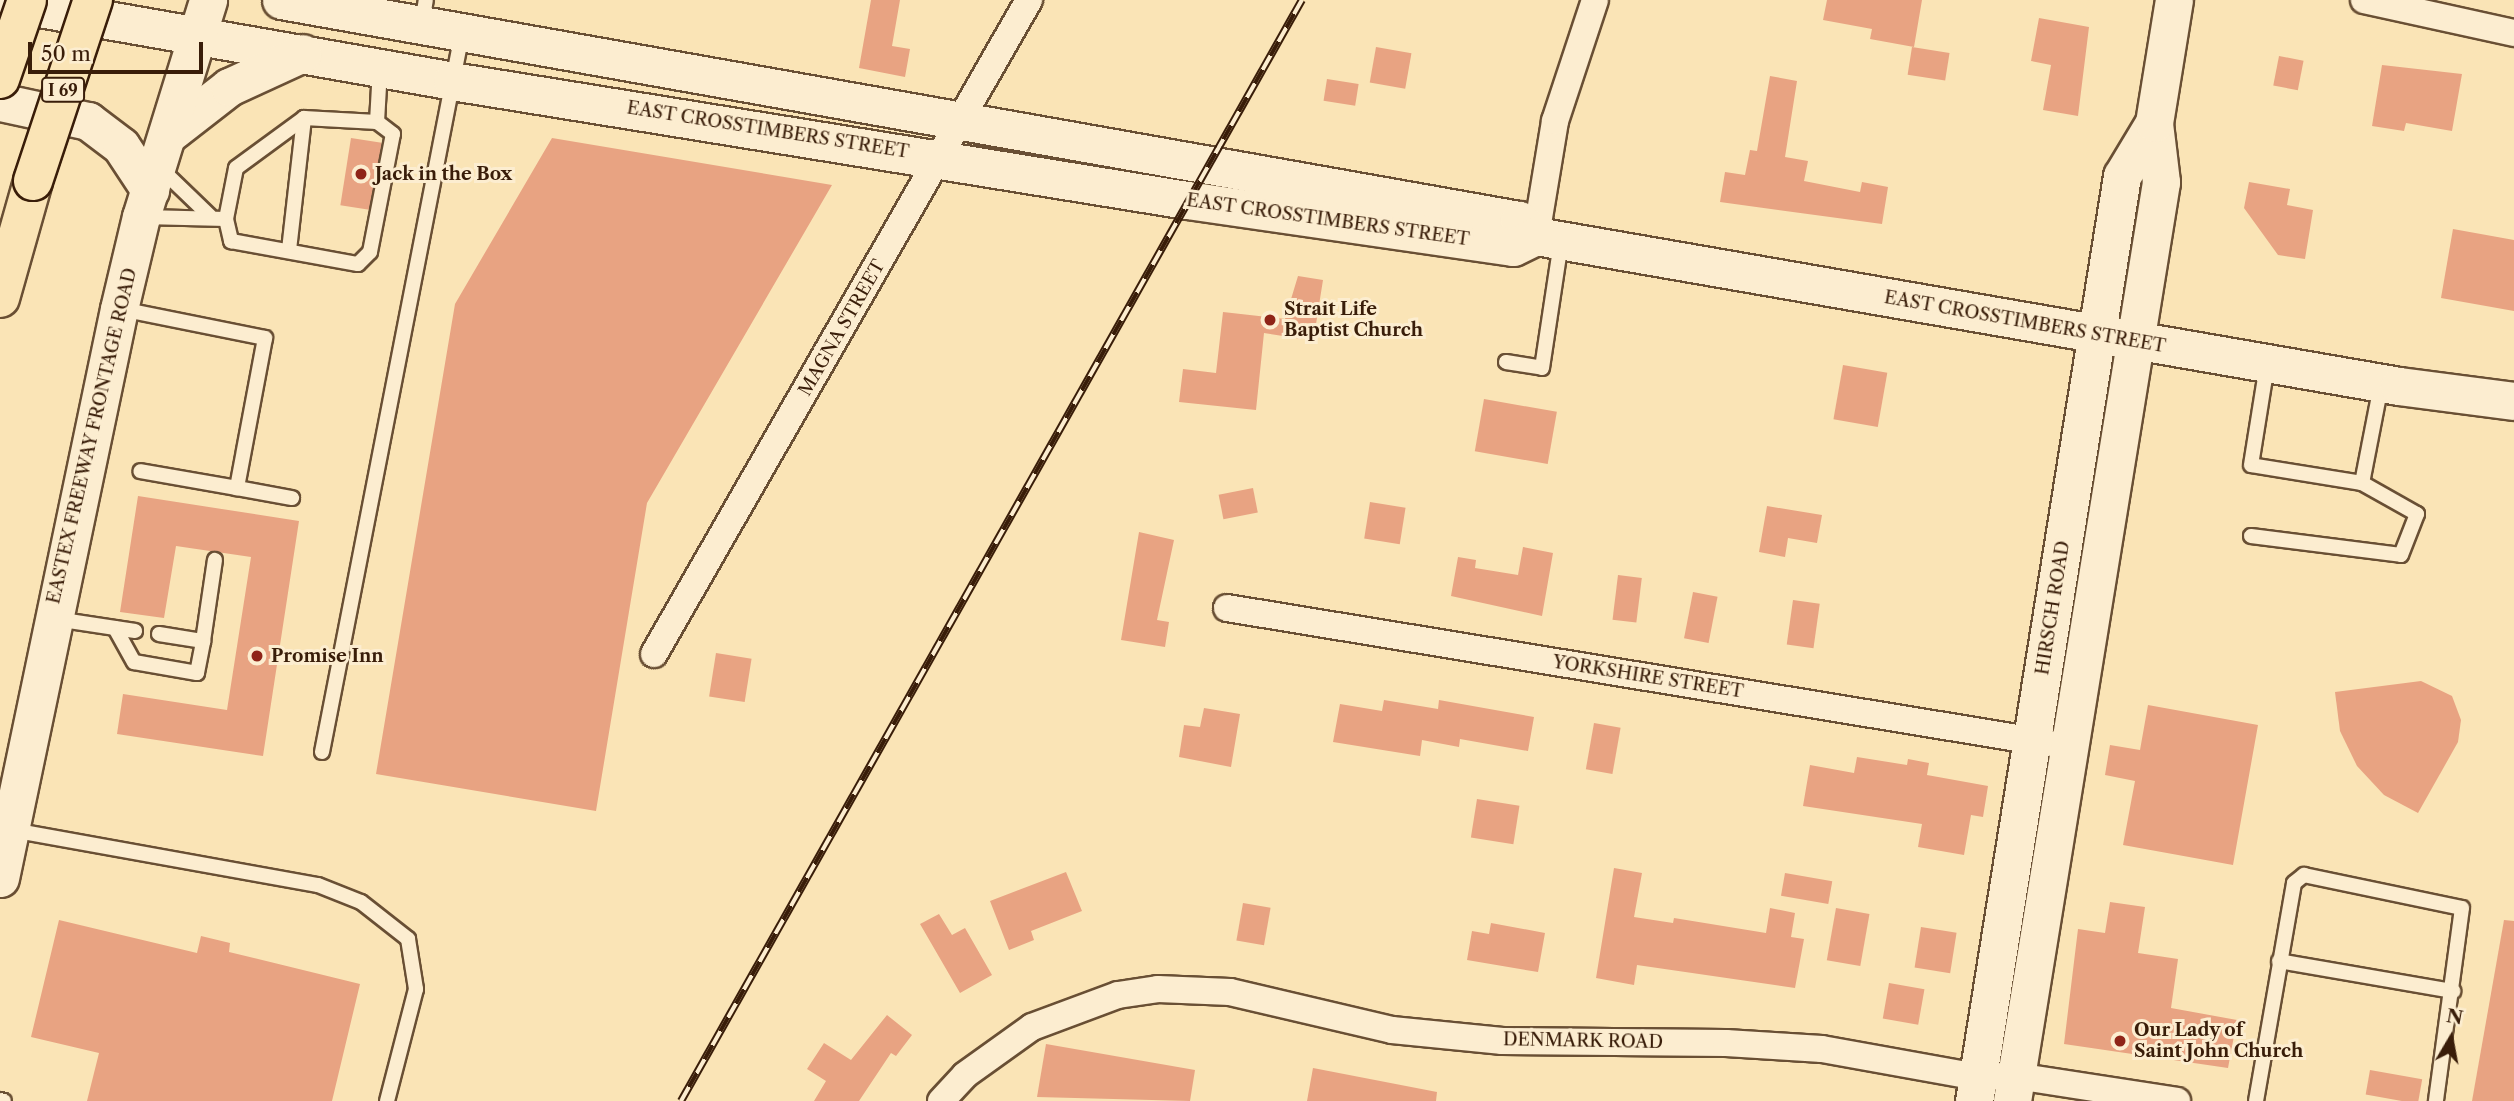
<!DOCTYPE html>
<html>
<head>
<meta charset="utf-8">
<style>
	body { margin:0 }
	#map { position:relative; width:2514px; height:1101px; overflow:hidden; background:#fae4b6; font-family:"Libre Caslon Text",serif }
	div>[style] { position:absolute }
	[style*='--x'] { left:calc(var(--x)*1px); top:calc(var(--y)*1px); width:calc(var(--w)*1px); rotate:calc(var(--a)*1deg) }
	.building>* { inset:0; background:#e8a382; transform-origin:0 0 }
	.roads { filter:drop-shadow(2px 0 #694f34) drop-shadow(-2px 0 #694f34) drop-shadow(0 2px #694f34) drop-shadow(0 -2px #694f34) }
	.lane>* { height:14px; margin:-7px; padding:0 7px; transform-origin:7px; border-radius:7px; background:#fcedd0 }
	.street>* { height:26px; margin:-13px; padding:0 13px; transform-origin:13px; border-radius:13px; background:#fcedd0 }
	.secondary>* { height:37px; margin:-18.5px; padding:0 18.5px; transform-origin:18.5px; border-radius:18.5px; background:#fcedd0 }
	.highway>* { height:38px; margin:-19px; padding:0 19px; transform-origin:19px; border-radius:19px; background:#fae4b6 }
	.rail>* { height:8px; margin-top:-4px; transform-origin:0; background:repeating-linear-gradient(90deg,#fcedd0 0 16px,#391d09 0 32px); box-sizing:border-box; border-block:2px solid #391d09 }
	.bridges { filter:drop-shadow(2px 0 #391d09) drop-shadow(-2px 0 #391d09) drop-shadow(0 2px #391d09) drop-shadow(0 -2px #391d09) }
	.highway-bridge>* { height:38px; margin:-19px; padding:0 19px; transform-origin:19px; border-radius:19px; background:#fae4b6 }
	.dots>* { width:19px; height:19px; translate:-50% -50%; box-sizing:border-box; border:4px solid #fcedd0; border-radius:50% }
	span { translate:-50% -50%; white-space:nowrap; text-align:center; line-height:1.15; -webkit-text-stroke:6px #fcedd0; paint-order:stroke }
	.shield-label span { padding:2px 5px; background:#fcedd0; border:2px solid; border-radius:5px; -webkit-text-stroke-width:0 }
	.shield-label { font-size:16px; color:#391d09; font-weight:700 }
	.street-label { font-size:18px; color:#391d09 }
	.poi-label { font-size:18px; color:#391d09; font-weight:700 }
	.left { translate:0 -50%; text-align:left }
	.north { position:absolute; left:2416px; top:1003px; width:70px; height:70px; -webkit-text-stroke:5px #fcedd0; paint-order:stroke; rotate:10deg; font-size:19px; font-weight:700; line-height:28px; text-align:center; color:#391d09 }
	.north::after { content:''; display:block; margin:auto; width:24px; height:32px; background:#391d09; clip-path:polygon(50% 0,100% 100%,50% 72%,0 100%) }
	.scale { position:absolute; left:28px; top:42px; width:175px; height:32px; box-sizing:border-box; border:4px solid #391d09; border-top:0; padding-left:9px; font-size:21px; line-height:24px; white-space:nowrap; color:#391d09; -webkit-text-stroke:5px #fcedd0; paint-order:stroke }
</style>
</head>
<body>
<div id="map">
	<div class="building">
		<i style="clip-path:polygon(871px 0,900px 0,892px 46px,910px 49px,905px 77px,859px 68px)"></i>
		<i style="clip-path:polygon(1827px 0,1922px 0,1914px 47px,1870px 39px,1872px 29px,1823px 20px)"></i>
		<i style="clip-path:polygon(2039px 18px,2089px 27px,2078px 116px,2043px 110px,2051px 65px,2031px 61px)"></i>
		<i style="left:1376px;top:47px;width:36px;height:36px;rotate:10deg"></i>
		<i style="left:1912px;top:47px;width:38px;height:28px;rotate:9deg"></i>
		<i style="left:2279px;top:56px;width:25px;height:30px;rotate:11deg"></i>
		<i style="clip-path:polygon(2382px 65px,2462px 74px,2452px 131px,2406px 123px,2404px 131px,2372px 126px)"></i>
		<i style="clip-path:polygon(1770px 76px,1797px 81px,1785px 157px,1808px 161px,1804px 181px,1860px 192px,1862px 182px,1888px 187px,1882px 224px,1720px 202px,1725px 172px,1745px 175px,1750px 150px,1757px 151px)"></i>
		<i style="left:1327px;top:79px;width:32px;height:22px;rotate:9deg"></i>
		<i style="left:351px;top:138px;width:31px;height:68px;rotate:9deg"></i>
		<i style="clip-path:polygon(552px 138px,832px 185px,647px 503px,596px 811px,376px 774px,455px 304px)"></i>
		<i style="clip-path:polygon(2249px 182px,2290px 189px,2287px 205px,2313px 210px,2305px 259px,2278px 255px,2244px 208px)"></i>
		<i style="clip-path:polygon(2453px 229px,2514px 240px,2514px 311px,2441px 298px)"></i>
		<i style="clip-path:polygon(1298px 276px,1323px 280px,1316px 324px,1305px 323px,1302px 339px,1264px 333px,1256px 410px,1179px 402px,1183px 369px,1216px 373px,1223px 312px,1285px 319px)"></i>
		<i style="left:1843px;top:365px;width:45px;height:55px;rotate:10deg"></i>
		<i style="left:1484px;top:399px;width:74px;height:53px;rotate:10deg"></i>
		<i style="left:1253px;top:488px;width:25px;height:35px;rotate:79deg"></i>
		<i style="clip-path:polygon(138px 496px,299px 521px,263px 756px,117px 734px,123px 694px,227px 710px,251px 557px,176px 546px,164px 618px,120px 612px)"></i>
		<i style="left:1370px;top:502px;width:36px;height:37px;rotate:9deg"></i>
		<i style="clip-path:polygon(1767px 506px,1822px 515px,1817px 543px,1788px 538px,1785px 557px,1759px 552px)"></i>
		<i style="clip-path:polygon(1139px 532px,1174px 540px,1157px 620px,1169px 622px,1165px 647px,1121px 640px)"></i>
		<i style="clip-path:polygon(1523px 547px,1553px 553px,1542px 616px,1451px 596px,1458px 557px,1476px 560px,1475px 568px,1518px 575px)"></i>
		<i style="left:1618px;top:575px;width:24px;height:45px;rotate:7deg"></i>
		<i style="left:1693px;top:592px;width:25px;height:47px;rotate:11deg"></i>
		<i style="left:1793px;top:600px;width:27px;height:45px;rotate:8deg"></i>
		<i style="left:716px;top:653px;width:36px;height:44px;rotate:9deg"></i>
		<i style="clip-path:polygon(2421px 681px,2452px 696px,2461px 720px,2458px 742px,2418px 813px,2384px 795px,2357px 766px,2340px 731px,2335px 692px)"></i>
		<i style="clip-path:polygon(1384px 700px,1438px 709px,1439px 700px,1534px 717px,1528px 751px,1460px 739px,1459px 747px,1422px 740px,1420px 756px,1333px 742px,1340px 704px,1382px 711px)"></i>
		<i style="clip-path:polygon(2148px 705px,2258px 725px,2233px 865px,2123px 845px,2135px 781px,2105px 775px,2110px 745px,2140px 750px)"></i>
		<i style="clip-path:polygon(1204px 708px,1240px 714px,1231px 767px,1179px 757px,1184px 725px,1200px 727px)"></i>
		<i style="left:1594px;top:723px;width:27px;height:47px;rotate:10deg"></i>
		<i style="clip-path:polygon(1857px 757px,1907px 765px,1908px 759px,1929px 763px,1927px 775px,1988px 786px,1983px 817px,1971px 815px,1964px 855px,1918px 847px,1922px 824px,1803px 806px,1810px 765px,1854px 773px)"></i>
		<i style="left:1477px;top:799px;width:43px;height:39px;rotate:9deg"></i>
		<i style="clip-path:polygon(1614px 868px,1642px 873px,1634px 917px,1673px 923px,1674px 918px,1766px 933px,1770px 908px,1795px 913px,1791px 937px,1804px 939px,1795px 988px,1637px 965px,1634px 985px,1596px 978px)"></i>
		<i style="clip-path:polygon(1066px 872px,1082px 911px,1031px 931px,1034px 940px,1009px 950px,990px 901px)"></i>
		<i style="left:1785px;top:873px;width:48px;height:23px;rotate:10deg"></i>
		<i style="clip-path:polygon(2110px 902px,2145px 907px,2138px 953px,2178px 959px,2171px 1008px,2237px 1020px,2228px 1068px,2064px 1044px,2078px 929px,2105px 933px)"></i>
		<i style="left:1243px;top:903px;width:28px;height:38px;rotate:10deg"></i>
		<i style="left:1836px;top:908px;width:34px;height:53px;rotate:10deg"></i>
		<i style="clip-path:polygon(939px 914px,952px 935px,965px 928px,992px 975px,960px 993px,920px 924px)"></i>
		<i style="clip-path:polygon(59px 920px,197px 953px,201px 936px,230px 943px,229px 952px,360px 984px,332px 1101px,87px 1101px,99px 1053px,31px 1037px)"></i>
		<i style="clip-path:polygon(2504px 920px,2514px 921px,2514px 1101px,2472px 1101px)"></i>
		<i style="clip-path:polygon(1491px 923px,1545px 933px,1538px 972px,1467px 960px,1472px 931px,1489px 934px)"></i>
		<i style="left:1921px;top:927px;width:36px;height:41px;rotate:9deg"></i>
		<i style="left:1889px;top:983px;width:36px;height:36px;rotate:10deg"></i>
		<i style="clip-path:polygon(887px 1015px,912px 1035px,896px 1056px,891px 1053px,859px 1101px,814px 1101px,826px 1081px,807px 1069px,824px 1043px,851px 1060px)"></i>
		<i style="clip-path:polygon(1046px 1044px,1195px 1070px,1190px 1101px,1037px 1097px)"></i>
		<i style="clip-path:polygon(1313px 1068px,1437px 1092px,1436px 1101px,1307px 1101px)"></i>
		<i style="left:2370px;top:1070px;width:53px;height:25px;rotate:10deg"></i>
	</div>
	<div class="roads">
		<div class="lane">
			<i style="--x:422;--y:24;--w:24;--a:-81"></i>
			<i style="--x:158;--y:166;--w:72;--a:43.9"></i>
			<i style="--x:143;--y:217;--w:83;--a:1.4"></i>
			<i style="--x:226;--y:219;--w:52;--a:-78.9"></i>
			<i style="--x:236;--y:168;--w:84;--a:-36.3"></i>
			<i style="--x:304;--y:118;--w:73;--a:3.1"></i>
			<i style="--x:377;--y:122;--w:54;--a:-86.8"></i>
			<i style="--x:226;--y:219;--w:23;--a:77"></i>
			<i style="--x:231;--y:241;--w:129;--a:10.3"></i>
			<i style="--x:358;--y:264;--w:17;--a:-45"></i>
			<i style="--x:370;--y:252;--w:120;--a:-79"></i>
			<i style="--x:393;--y:134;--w:20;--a:-143"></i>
			<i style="--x:289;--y:250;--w:133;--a:-83.5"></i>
			<i style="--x:121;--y:309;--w:147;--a:11.4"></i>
			<i style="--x:265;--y:338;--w:153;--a:100.6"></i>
			<i style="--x:237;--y:488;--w:98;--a:-170.1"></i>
			<i style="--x:1506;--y:362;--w:36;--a:9"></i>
			<i style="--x:1542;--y:368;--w:127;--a:-81.4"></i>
			<i style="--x:2362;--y:483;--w:100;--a:-79"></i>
			<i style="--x:237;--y:488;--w:56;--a:10.3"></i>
			<i style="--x:2251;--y:536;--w:151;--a:7.2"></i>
			<i style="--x:2401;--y:555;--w:44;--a:-68.7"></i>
			<i style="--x:2417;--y:514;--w:63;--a:-150.6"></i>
			<i style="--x:2362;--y:483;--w:112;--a:-170.8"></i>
			<i style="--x:2251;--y:465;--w:101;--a:-80.9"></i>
			<i style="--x:56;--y:619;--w:80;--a:8.6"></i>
			<i style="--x:115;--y:628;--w:39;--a:61"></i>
			<i style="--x:134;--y:662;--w:64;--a:9.9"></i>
			<i style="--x:197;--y:673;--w:33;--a:-79"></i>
			<i style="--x:159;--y:634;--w:45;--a:9"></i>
			<i style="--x:203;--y:641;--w:82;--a:-81.6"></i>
			<i style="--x:322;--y:752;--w:732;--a:-78.97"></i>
			<i style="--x:12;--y:830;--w:311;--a:10.2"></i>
			<i style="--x:318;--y:885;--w:46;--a:21.6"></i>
			<i style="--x:361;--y:902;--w:60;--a:38.2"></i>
			<i style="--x:408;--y:939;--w:51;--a:80.9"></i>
			<i style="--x:416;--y:989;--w:116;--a:104.5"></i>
			<i style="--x:2279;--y:961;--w:177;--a:9.8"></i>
			<i style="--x:0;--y:1100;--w:4;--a:14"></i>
			<i style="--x:2256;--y:1101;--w:221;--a:-80.1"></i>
			<i style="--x:2294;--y:883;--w:13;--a:-39"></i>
			<i style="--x:2304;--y:875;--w:161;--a:11.8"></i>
			<i style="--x:2462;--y:908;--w:195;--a:97.7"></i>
		</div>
		<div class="street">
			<i style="--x:2364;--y:0;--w:154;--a:12.4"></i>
			<i style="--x:1536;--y:236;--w:117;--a:-80.6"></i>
			<i style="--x:1555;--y:121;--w:127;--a:-71.7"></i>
			<i style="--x:1227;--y:608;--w:832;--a:9.34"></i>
			<i style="--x:654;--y:654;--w:754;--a:-60.17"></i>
			<i style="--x:941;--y:1101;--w:35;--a:-47"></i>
			<i style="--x:965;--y:1075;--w:82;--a:-35.6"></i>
			<i style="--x:1032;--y:1027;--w:92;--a:-20.4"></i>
			<i style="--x:1118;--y:995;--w:40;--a:-8.5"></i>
			<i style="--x:1158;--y:989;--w:72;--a:2.4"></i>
			<i style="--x:1230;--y:992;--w:166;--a:13.2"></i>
			<i style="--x:1392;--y:1030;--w:111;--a:5.7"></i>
			<i style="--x:1502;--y:1041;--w:224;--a:0.5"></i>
			<i style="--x:1726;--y:1043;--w:96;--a:3.6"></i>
			<i style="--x:1822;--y:1049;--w:158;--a:10.2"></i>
			<i style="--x:1978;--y:1077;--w:38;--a:-2"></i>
			<i style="--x:2016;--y:1076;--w:163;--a:8.8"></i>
		</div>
		<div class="secondary">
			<i style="--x:281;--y:0;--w:1257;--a:10.08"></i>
			<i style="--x:1519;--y:220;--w:23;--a:43"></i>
			<i style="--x:1536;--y:236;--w:876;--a:9.86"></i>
			<i style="--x:2399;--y:386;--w:116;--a:7.4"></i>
			<i style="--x:0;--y:1;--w:459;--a:10"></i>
			<i style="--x:452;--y:81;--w:745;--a:9.2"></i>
			<i style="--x:1187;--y:200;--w:329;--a:8.2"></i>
			<i style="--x:1513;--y:247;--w:25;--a:-26"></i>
			<i style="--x:0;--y:102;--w:90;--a:12.2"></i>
			<i style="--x:88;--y:121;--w:41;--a:37.1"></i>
			<i style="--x:121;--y:146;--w:53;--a:56.6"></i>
			<i style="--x:170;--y:133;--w:75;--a:-37.9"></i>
			<i style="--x:229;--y:87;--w:81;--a:-24.7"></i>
			<i style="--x:0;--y:878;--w:581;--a:-78.19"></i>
			<i style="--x:119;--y:309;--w:95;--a:-76.6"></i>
			<i style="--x:141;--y:217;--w:227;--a:-72.8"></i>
			<i style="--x:1974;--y:1101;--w:937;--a:-80.91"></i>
			<i style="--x:2122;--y:176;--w:62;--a:-58.9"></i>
			<i style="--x:2012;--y:1101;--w:931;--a:-80.79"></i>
			<i style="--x:2161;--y:182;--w:59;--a:-96.8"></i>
			<i style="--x:2154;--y:123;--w:125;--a:-80.8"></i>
		</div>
		<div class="highway">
			<i style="--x:0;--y:298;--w:122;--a:-74.2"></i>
		</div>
	</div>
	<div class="rail">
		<i style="--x:681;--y:1101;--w:1264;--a:-60.58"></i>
	</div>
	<div class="bridges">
		<div class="highway-bridge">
			<i style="--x:0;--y:79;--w:83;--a:-71.1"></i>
			<i style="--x:33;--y:181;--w:191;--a:-71.7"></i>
		</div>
	</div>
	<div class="dots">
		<i style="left:361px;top:174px;background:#8f2418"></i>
		<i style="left:1270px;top:320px;background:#8f2418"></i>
		<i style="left:257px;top:656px;background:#8f2418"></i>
		<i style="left:2120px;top:1041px;background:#8f2418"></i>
	</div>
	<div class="shield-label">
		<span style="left:63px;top:90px">I 69</span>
	</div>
	<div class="street-label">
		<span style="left:768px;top:130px;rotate:9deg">EAST CROSSTIMBERS STREET</span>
		<span style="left:1328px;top:220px;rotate:8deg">EAST CROSSTIMBERS STREET</span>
		<span style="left:2025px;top:322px;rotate:10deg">EAST CROSSTIMBERS STREET</span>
		<span style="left:842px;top:328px;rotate:-60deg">MAGNA STREET</span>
		<span style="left:92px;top:436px;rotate:-77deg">EASTEX FREEWAY FRONTAGE ROAD</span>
		<span style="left:2053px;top:608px;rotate:-81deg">HIRSCH ROAD</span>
		<span style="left:1648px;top:677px;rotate:9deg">YORKSHIRE STREET</span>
		<span style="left:1583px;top:1041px;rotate:1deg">DENMARK ROAD</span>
	</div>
	<div class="poi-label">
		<span class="left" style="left:375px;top:174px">Jack in the Box</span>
		<span class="left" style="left:1284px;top:320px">Strait Life<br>Baptist Church</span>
		<span class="left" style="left:271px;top:656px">Promise Inn</span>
		<span class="left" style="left:2134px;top:1041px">Our Lady of<br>Saint John Church</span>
	</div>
	<div class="north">N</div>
	<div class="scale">50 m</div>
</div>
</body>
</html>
